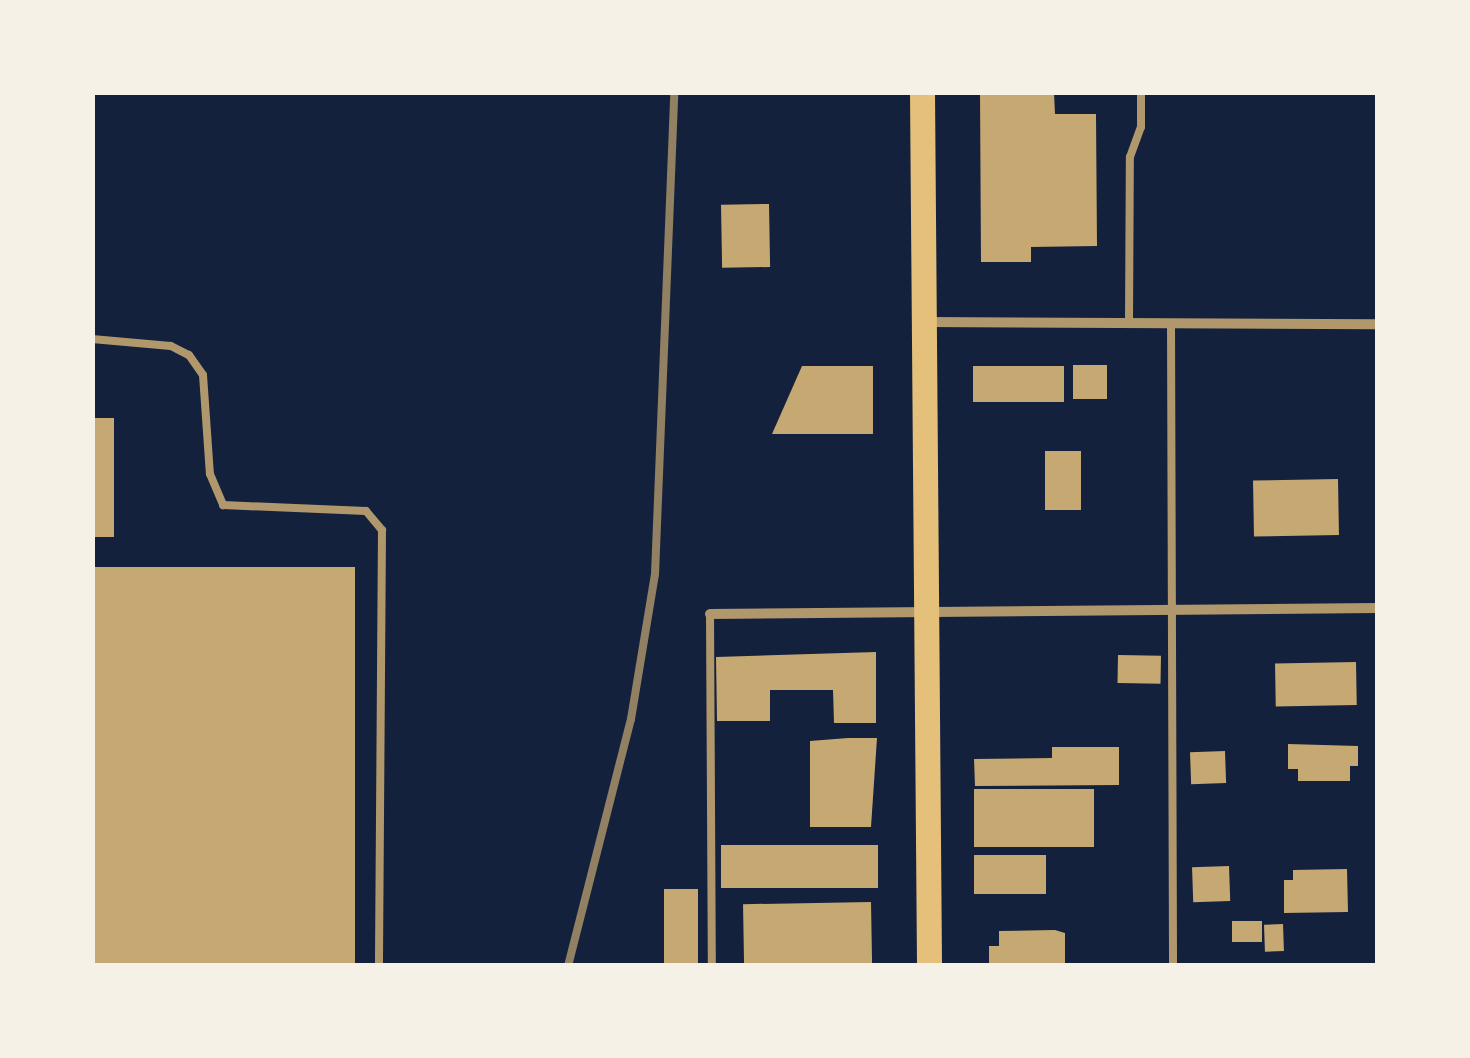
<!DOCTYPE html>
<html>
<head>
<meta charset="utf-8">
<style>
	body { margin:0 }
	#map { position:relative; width:1470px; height:1058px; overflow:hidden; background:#14213d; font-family:Overpass,sans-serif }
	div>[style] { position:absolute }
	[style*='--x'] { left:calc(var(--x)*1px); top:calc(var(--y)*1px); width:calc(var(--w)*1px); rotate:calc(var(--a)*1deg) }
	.building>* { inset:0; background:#c6a872; transform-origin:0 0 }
	.service>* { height:8px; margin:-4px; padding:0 4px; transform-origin:4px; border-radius:4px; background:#b1986c }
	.minor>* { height:10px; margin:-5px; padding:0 5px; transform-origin:5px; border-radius:5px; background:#b1986c }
	.primary>* { height:25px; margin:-12.5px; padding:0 12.5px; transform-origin:12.5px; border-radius:12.5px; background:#e5c07b }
	.rail>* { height:8px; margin:-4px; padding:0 4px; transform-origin:4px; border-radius:4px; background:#918062 }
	span { translate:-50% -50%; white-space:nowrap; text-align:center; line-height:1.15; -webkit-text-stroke:8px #f6f1e7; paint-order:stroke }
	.frame { position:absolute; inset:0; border:95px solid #f6f1e7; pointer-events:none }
</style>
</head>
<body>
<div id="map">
	<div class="building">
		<i style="clip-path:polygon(980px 92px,1054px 92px,1055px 114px,1096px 114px,1097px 246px,1031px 247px,1031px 262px,981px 262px)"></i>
		<i style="left:769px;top:204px;width:63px;height:48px;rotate:89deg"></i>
		<i style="left:1073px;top:365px;width:34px;height:34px"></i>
		<i style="clip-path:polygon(802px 366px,873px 366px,873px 434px,772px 434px)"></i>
		<i style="left:973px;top:366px;width:91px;height:36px"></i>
		<i style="left:92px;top:418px;width:22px;height:119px"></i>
		<i style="left:1045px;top:451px;width:36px;height:59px"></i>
		<i style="left:1338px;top:479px;width:56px;height:85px;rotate:89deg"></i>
		<i style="left:92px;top:567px;width:263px;height:399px"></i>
		<i style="clip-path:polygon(876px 652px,876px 723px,834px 723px,833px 690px,770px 690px,770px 721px,717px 721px,716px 657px)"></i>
		<i style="left:1118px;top:655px;width:43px;height:28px;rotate:1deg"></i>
		<i style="left:1356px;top:662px;width:43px;height:81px;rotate:89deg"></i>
		<i style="clip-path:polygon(848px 738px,877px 738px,871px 827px,810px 827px,810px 741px)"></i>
		<i style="clip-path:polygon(1288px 744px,1358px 746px,1358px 766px,1350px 766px,1350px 781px,1298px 781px,1298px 769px,1288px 769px)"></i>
		<i style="clip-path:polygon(1052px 747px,1119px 747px,1119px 785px,975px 786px,974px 759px,1052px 758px)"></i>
		<i style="left:1225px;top:751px;width:32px;height:35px;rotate:88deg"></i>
		<i style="left:974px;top:789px;width:120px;height:58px"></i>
		<i style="left:878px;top:845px;width:43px;height:157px;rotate:90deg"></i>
		<i style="left:974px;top:855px;width:72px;height:39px"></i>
		<i style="left:1229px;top:866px;width:35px;height:37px;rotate:88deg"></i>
		<i style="clip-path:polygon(1347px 869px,1348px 912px,1284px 913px,1284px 880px,1293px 880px,1293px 870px)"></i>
		<i style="left:664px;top:889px;width:34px;height:77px"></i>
		<i style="left:871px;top:902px;width:64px;height:128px;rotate:89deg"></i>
		<i style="left:1232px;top:921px;width:30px;height:21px"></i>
		<i style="left:1283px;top:924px;width:27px;height:19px;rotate:88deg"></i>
		<i style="clip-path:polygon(1055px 930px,1065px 933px,1065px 964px,989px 966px,989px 946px,999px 946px,999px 931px)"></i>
	</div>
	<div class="service">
		<i style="--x:1129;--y:323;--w:166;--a:-89.7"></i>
		<i style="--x:1130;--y:157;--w:32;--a:-70"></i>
		<i style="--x:1141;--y:127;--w:35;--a:-90"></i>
		<i style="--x:1171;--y:323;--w:643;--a:89.82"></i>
		<i style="--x:92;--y:339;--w:79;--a:5.1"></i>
		<i style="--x:171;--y:346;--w:20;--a:27"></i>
		<i style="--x:189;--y:355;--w:24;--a:55"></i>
		<i style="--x:203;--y:375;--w:99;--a:86"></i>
		<i style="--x:210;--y:474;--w:34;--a:67"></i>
		<i style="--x:223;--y:505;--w:143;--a:2.4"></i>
		<i style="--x:366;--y:511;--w:25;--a:50"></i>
		<i style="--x:382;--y:530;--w:436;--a:90.4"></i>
		<i style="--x:710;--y:614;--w:352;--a:89.7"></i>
	</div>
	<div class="minor">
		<i style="--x:925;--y:322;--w:453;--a:0.3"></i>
		<i style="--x:710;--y:614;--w:668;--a:-0.51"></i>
	</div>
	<div class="primary">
		<i style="--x:922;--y:92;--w:874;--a:89.54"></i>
	</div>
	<div class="rail">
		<i style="--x:568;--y:966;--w:255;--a:-75.7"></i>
		<i style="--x:631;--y:719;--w:147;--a:-80.6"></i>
		<i style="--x:655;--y:574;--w:482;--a:-87.7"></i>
	</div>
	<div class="frame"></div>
</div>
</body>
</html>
